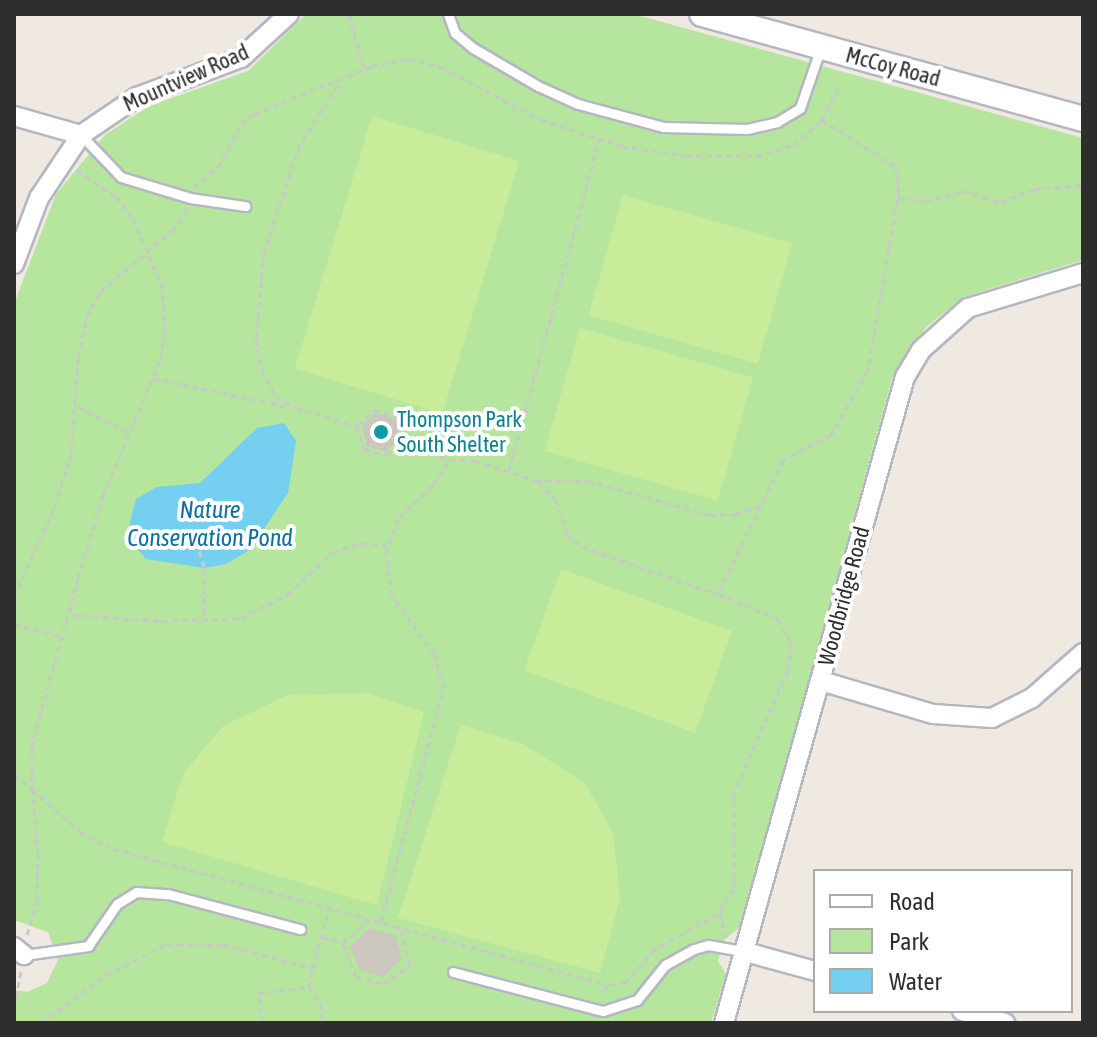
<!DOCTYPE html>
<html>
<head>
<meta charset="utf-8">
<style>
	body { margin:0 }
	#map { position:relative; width:1097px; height:1037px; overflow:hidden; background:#efe9e1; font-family:"Asap Condensed",sans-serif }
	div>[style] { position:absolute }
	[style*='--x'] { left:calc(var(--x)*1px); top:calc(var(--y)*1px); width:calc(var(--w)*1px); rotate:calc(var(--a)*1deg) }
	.green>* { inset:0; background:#b6e59e }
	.pitch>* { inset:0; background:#c9ec9a; transform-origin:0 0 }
	.water>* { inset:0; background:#75cff0 }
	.building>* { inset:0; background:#cbc7bf }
	.path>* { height:3px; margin-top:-1.5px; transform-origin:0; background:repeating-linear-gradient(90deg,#c9c9c9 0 6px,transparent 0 10px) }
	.roads { filter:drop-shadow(2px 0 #b4b7c1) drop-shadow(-2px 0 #b4b7c1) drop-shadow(0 2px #b4b7c1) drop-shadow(0 -2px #b4b7c1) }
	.lane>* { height:9px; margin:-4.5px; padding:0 4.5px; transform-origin:4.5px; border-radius:4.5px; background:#fff }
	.street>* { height:18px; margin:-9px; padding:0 9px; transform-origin:9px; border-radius:9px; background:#fff }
	.secondary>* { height:24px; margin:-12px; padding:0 12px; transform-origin:12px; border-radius:12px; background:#fff }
	.dots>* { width:22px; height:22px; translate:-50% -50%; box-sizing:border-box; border:4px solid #fff; border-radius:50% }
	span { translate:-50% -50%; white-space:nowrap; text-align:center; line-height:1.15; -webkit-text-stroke:8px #fff; paint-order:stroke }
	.street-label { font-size:22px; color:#2e2e2e }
	.culture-label { font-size:22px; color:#0d838f }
	.left { translate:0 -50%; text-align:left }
	.water-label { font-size:24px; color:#0d6fa3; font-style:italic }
	.frame { position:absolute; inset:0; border:16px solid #2e2e2e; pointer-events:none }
	.legend { position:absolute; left:813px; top:869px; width:260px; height:144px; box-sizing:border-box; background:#fff; border:2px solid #ababab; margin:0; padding:10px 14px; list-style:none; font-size:24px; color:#2e2e2e }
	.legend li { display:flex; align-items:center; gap:16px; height:40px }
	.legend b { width:40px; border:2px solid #ababab }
</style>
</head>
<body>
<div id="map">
	<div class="green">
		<i style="clip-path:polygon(306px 14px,633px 14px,1083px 138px,1083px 260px,964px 297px,926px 327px,892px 379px,740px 927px,724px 940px,718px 961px,726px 974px,711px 1023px,14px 1023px,14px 990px,27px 992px,47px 983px,58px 960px,48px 932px,14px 920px,14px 304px,56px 194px,105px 135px,149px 106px,248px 71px)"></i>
	</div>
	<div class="pitch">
		<i style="left:372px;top:116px;width:154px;height:264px;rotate:17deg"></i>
		<i style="left:623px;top:195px;width:176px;height:125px;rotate:16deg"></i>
		<i style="left:580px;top:328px;width:180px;height:128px;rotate:16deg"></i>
		<i style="left:561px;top:569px;width:182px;height:108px;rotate:20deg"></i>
		<i style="clip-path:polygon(367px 693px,424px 712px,377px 905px,162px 842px,183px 774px,223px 726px,288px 695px)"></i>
		<i style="clip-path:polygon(461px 725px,523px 744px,584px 782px,613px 832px,620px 898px,600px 973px,398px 918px)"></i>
	</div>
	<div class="water">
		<i style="clip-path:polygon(284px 423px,296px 441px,288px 493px,250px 550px,226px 564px,204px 568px,146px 559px,132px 543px,130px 522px,136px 499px,157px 487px,200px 483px,257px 428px)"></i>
	</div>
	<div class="building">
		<i style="clip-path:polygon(376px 413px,396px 419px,400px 437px,386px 452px,367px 446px,362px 426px)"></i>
		<i style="clip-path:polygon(370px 928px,395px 935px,402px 959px,383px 977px,360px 970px,350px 947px)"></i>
	</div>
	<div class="path">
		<i style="--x:349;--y:14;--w:56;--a:74.5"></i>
		<i style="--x:338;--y:85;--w:70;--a:122.8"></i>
		<i style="--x:300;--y:144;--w:114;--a:108.4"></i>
		<i style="--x:264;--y:252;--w:87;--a:95.3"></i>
		<i style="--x:256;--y:339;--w:32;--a:79"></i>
		<i style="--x:262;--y:370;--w:30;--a:63"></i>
		<i style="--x:276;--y:397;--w:23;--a:29"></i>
		<i style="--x:296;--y:408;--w:64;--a:16.4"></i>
		<i style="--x:357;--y:426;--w:24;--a:73"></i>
		<i style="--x:364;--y:449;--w:24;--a:15"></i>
		<i style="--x:387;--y:455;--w:23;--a:-45"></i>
		<i style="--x:403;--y:439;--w:51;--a:24.1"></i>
		<i style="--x:450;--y:460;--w:25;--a:2"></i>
		<i style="--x:475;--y:461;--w:63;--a:17.6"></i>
		<i style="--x:535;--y:480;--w:53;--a:1.1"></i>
		<i style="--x:588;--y:481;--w:127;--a:15.6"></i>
		<i style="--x:710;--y:515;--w:25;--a:-2"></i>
		<i style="--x:735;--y:514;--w:30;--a:-17"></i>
		<i style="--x:822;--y:120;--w:38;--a:-63"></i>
		<i style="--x:77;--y:170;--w:47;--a:34.7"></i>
		<i style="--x:116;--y:197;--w:28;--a:52"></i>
		<i style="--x:133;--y:219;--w:72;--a:66.3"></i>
		<i style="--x:162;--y:285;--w:48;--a:86.4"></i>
		<i style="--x:165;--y:333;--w:28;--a:100"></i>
		<i style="--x:160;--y:361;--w:146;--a:113"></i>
		<i style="--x:103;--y:495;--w:87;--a:106.8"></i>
		<i style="--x:78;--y:578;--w:173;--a:105.4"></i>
		<i style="--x:32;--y:745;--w:44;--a:90"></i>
		<i style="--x:32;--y:789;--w:64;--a:41.9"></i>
		<i style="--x:80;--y:832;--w:38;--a:27"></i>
		<i style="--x:114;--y:849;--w:511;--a:15.42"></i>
		<i style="--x:194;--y:187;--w:31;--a:-40"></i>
		<i style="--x:218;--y:167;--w:49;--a:-60.8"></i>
		<i style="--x:242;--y:124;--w:16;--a:-40"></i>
		<i style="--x:254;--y:114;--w:127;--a:-22.1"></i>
		<i style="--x:372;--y:66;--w:38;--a:-11"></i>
		<i style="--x:409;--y:59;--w:33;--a:14"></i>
		<i style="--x:441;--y:67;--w:113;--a:27.9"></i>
		<i style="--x:541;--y:120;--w:85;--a:17.8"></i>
		<i style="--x:622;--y:146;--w:65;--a:8.9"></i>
		<i style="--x:686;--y:156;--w:71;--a:0"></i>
		<i style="--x:757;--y:156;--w:39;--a:-17"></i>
		<i style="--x:794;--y:145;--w:38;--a:-42"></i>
		<i style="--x:822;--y:120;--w:88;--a:32.4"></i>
		<i style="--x:896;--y:167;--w:23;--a:83"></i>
		<i style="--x:899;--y:190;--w:183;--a:99.8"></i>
		<i style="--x:868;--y:370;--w:75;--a:119.6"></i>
		<i style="--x:831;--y:435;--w:54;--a:152.5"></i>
		<i style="--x:783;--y:460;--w:149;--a:115.9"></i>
		<i style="--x:718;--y:594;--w:65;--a:22.6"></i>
		<i style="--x:778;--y:619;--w:30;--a:62"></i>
		<i style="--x:792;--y:645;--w:26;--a:99"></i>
		<i style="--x:788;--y:671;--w:133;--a:114.1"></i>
		<i style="--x:734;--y:792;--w:97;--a:90"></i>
		<i style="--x:734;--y:889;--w:30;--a:123"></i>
		<i style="--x:718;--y:914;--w:72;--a:150.9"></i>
		<i style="--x:655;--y:949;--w:44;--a:131.3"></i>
		<i style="--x:626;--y:982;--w:19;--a:171"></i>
		<i style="--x:607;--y:985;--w:10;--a:107"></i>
		<i style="--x:898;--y:198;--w:28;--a:6"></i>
		<i style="--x:926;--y:201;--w:38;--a:-15"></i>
		<i style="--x:963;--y:191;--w:40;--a:16"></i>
		<i style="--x:1001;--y:202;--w:36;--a:-21"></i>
		<i style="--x:1035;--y:189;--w:48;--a:-4.8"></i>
		<i style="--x:153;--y:378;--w:135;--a:12"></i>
		<i style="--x:78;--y:407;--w:60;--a:26.6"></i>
		<i style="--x:358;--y:425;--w:22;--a:-43"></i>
		<i style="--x:374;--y:410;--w:24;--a:17"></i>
		<i style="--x:397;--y:417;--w:23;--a:75"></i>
		<i style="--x:509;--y:470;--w:342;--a:-74.7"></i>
		<i style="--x:538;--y:482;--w:25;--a:45"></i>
		<i style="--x:556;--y:500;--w:36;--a:72"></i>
		<i style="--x:567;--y:534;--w:20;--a:41"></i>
		<i style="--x:582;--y:547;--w:143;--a:19.2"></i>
		<i style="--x:194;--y:532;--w:37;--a:74"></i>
		<i style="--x:204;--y:568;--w:53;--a:90"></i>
		<i style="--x:188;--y:534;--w:15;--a:-16"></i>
		<i style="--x:14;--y:596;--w:99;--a:-65.5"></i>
		<i style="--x:55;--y:506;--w:54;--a:-72.9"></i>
		<i style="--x:71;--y:454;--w:97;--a:-85.9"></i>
		<i style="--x:78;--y:357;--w:42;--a:-77.6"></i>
		<i style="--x:87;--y:316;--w:29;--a:-61"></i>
		<i style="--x:101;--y:291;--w:93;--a:-40.2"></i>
		<i style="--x:172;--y:231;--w:26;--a:-54"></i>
		<i style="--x:73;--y:615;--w:89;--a:3.9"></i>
		<i style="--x:162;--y:621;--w:79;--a:-2.2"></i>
		<i style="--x:241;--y:618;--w:51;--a:-26.6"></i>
		<i style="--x:287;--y:595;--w:63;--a:-43.1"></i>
		<i style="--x:333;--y:552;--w:30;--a:-17"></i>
		<i style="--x:362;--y:543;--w:25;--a:5"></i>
		<i style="--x:14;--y:625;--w:52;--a:13.2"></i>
		<i style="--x:14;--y:774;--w:23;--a:40"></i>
		<i style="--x:32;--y:789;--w:64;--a:84.6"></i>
		<i style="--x:38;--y:853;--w:47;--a:91.2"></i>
		<i style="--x:37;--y:900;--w:37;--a:106"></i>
		<i style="--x:720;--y:912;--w:26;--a:77"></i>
		<i style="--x:381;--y:921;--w:241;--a:-74.9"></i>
		<i style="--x:444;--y:688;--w:35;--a:-106"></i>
		<i style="--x:434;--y:654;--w:72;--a:-125.4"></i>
		<i style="--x:392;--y:595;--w:42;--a:-98.1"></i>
		<i style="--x:386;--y:553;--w:38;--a:-70"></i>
		<i style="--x:399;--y:517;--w:47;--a:-43.3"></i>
		<i style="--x:433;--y:485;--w:30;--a:-56"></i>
		<i style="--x:322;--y:937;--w:22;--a:16"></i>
		<i style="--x:343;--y:943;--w:36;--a:69"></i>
		<i style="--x:356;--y:977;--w:29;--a:14"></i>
		<i style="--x:384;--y:984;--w:32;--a:-36"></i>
		<i style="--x:410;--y:965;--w:39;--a:-105"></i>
		<i style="--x:343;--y:943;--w:36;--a:-42"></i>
		<i style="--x:309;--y:987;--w:19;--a:55"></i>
		<i style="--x:320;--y:1003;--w:20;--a:81"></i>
		<i style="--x:309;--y:987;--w:19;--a:-78"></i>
		<i style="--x:14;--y:1007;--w:37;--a:-79"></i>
		<i style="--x:41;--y:1023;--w:81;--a:-36.4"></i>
		<i style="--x:106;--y:975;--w:68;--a:-26.9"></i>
		<i style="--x:167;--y:944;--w:56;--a:1"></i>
		<i style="--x:223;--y:945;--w:93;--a:14.3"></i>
		<i style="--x:313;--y:968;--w:62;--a:-75.1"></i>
		<i style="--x:262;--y:1023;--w:30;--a:-96"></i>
		<i style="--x:259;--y:993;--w:50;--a:-6.8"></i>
	</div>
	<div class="roads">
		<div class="lane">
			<i style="--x:448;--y:14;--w:20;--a:70"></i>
			<i style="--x:455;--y:33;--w:23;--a:40"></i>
			<i style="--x:473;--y:48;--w:75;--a:30.3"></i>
			<i style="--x:538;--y:86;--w:44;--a:24.2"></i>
			<i style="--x:578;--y:104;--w:88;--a:15.1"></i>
			<i style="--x:663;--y:127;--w:84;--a:1.4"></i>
			<i style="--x:747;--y:129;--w:31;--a:-13"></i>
			<i style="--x:777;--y:122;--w:27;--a:-31"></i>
			<i style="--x:800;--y:108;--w:65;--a:-71"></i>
			<i style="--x:81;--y:135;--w:58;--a:46.4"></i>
			<i style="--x:121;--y:177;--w:72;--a:16.9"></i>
			<i style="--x:190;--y:198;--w:56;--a:8.3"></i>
			<i style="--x:24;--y:955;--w:65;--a:-8"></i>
			<i style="--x:88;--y:946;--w:51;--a:-55.4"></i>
			<i style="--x:117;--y:904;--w:22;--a:-32"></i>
			<i style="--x:136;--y:892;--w:32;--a:4"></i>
			<i style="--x:168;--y:894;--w:137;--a:14.9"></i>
			<i style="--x:453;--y:972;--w:155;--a:14.6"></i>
			<i style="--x:603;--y:1011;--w:36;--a:-18"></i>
			<i style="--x:637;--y:1000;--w:45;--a:-51.3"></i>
			<i style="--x:665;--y:965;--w:33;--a:-29"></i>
			<i style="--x:694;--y:949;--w:15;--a:-16"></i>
			<i style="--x:708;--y:945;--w:39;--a:10"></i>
		</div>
		<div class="street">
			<i style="--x:14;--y:116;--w:70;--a:15.8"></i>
			<i style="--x:14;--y:264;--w:71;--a:-69.3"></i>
			<i style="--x:39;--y:198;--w:76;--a:-56.3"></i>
			<i style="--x:81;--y:135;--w:68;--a:-34.2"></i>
			<i style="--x:137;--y:97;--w:111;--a:-20.6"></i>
			<i style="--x:241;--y:58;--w:65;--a:-42.5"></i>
			<i style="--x:821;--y:681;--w:117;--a:16.4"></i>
			<i style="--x:933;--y:714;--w:59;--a:3.9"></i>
			<i style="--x:992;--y:718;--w:45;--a:-26.6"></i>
			<i style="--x:1032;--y:698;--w:68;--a:-41.4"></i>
			<i style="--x:14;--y:947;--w:13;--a:39"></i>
			<i style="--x:746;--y:952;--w:72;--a:15.4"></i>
			<i style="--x:962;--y:1011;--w:45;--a:15.6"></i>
			<i style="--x:724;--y:1023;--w:671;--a:-74.35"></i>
			<i style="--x:905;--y:377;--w:31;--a:-59"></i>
			<i style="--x:921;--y:350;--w:63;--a:-41.8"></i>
			<i style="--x:968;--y:308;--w:120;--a:-16.9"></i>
		</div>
		<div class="secondary">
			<i style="--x:702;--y:14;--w:395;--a:15.4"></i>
		</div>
	</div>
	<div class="dots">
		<i style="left:381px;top:432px;background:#0f9aa8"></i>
	</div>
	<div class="street-label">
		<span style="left:893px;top:67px;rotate:15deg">McCoy Road</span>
		<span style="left:186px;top:78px;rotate:-24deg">Mountview Road</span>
		<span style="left:844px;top:596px;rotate:-75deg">Woodbridge Road</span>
	</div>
	<div class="culture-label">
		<span class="left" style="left:397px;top:432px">Thompson Park<br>South Shelter</span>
	</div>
	<div class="water-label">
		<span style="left:210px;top:524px">Nature<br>Conservation Pond</span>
	</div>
	<div class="frame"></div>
	<ul class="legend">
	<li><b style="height:10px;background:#fff"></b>Road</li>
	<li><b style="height:22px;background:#b6e59e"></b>Park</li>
	<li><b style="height:22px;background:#75cff0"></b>Water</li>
	</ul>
</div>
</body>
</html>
